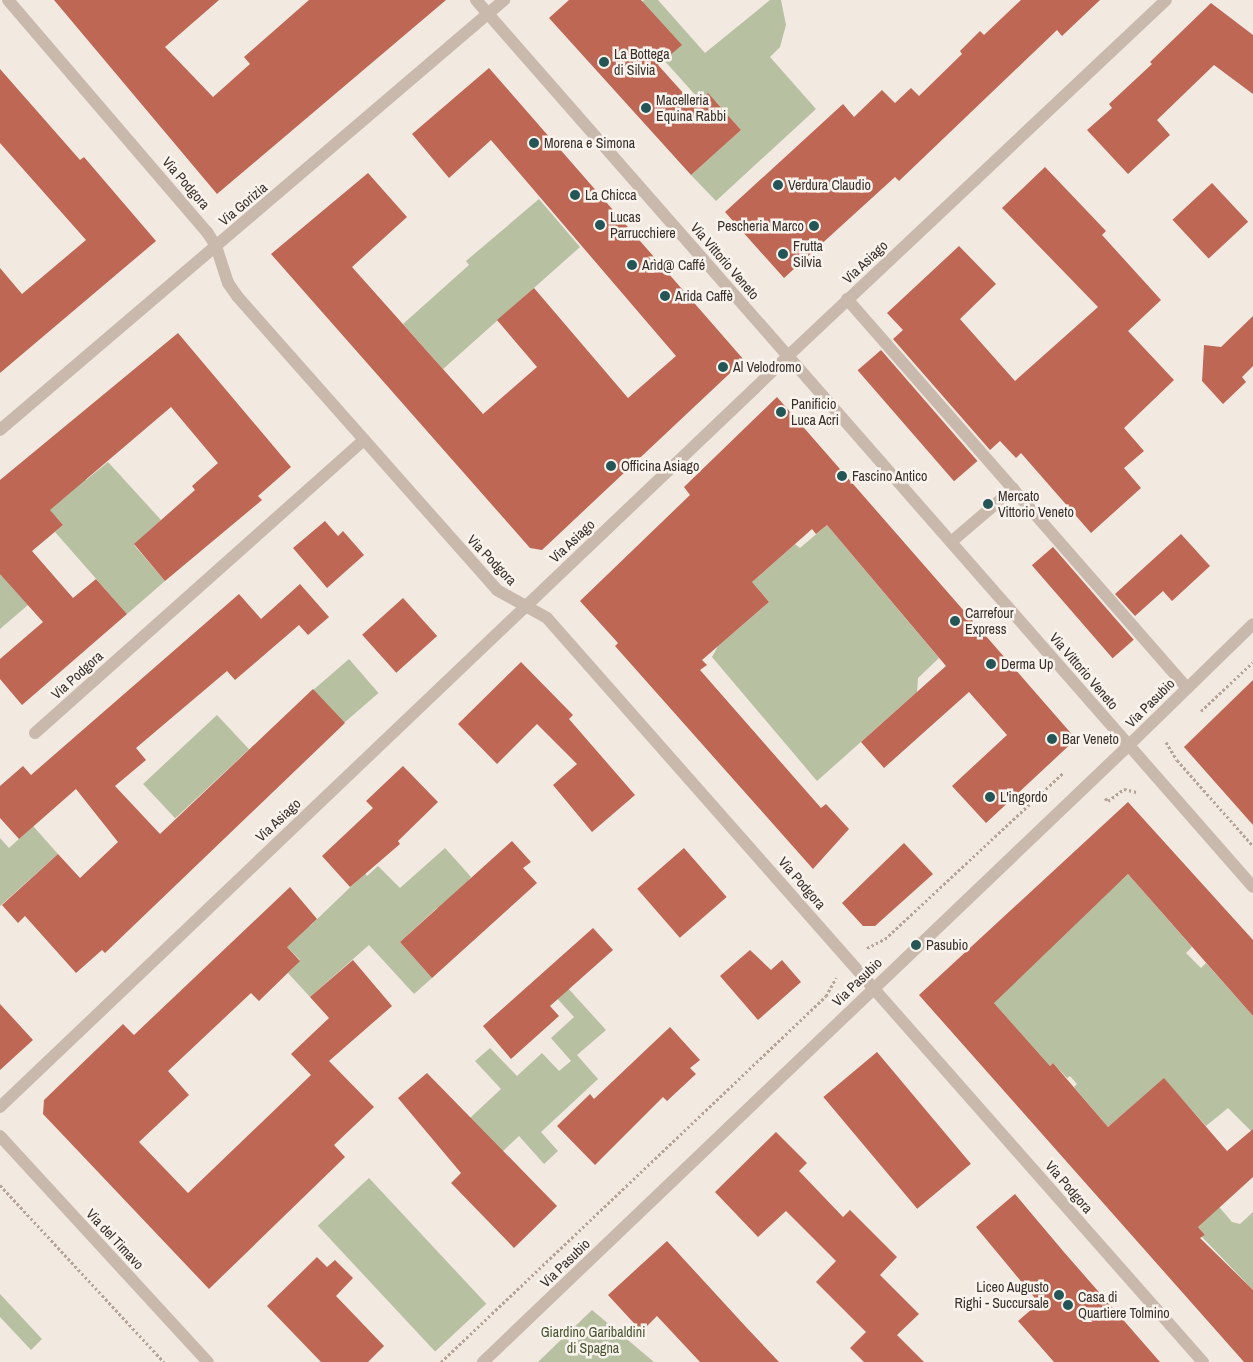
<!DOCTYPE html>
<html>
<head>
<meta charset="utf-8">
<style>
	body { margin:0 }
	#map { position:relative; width:1253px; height:1362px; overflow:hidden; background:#f2e9e1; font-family:"Archivo Narrow",sans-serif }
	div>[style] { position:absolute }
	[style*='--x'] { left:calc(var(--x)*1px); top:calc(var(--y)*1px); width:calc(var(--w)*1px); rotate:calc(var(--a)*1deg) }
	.green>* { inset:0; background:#b7c0a1; transform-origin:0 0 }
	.building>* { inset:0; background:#bd6754; transform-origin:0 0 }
	.path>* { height:3px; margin-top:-1.5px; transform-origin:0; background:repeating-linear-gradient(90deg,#b5a397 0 2.5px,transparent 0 5px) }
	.service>* { height:12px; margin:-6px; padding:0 6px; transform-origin:6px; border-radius:6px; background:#c9b9ad }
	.minor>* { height:12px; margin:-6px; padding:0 6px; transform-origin:6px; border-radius:6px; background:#c9b9ad }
	.tertiary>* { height:12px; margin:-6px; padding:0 6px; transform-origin:6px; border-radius:6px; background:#c9b9ad }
	.dots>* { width:14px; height:14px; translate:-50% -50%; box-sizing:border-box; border:2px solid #f9f3ed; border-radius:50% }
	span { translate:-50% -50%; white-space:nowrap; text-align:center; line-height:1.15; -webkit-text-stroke:5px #f9f3ed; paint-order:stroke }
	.poi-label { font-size:14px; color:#382f2b }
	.left { translate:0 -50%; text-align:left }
	.right { translate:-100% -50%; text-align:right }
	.street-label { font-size:14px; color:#382f2b }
	.park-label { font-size:14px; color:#495531 }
</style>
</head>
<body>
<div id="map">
	<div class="green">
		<i style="clip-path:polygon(644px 0,658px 0,705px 53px,770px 0,781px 0,786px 25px,780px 47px,770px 57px,816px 109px,716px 201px,691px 175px,741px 130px,716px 102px,708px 109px,625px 17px)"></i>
		<i style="clip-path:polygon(539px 199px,580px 247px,443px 369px,403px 324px,469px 265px,466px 261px)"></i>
		<i style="clip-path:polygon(108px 462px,161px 520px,134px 545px,165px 581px,127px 614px,55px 532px,63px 525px,44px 504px,80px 473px,86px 480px)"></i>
		<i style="clip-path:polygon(827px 525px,939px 658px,918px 678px,917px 692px,817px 781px,712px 657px,718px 646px,769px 602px,752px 582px,795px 544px,800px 548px)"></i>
		<i style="clip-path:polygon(0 573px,28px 605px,0 629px)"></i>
		<i style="left:349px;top:659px;width:45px;height:47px;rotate:49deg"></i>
		<i style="left:217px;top:715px;width:47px;height:101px;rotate:47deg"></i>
		<i style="clip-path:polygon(33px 826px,58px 854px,0 906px,0 838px,9px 848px)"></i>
		<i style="clip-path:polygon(445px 848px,471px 877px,468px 881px,500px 916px,470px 943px,437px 908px,400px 942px,432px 978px,414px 994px,369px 945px,310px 997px,288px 973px,300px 960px,283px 943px,311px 925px,365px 873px,367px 876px,378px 866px,400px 888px)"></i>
		<i style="clip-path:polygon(1128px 874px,1192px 947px,1186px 953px,1201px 968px,1206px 963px,1253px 1016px,1253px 1133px,1228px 1108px,1206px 1126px,1164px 1079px,1108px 1127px,1074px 1087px,1077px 1084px,1070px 1076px,1067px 1078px,1053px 1063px,1050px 1066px,993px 1002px)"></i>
		<i style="clip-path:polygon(566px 986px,606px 1030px,577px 1055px,598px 1079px,541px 1132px,558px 1151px,544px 1164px,519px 1136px,502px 1152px,470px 1118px,501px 1089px,475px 1061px,490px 1048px,517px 1076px,542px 1053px,559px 1071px,571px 1061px,551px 1038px,574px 1017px,555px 996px)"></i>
		<i style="clip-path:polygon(1187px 1169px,1232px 1222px,1240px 1224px,1253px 1212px,1253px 1290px,1202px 1237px,1205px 1235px,1198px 1227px,1202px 1223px)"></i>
		<i style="left:369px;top:1178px;width:172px;height:70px;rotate:47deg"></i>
		<i style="clip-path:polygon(0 1294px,42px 1339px,31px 1350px,0 1317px)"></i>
		<i style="clip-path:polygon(592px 1310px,654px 1362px,538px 1362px)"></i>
	</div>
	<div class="building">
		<i style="clip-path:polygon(54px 0,219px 0,165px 47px,213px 97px,250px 64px,244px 57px,309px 0,446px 0,217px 194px)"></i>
		<i style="clip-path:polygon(569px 0,641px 0,682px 45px,658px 65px,694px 105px,708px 93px,741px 130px,691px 175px,549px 18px)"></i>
		<i style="clip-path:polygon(1021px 0,1100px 0,1062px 36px,1057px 30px,899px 181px,895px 177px,784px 278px,725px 212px,843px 104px,854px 117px,882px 90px,895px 103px,911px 88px,919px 96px,962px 54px,960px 51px,980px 31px,984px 35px)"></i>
		<i style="clip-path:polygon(1211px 3px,1253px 35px,1253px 94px,1214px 65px,1157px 120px,1170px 135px,1128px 174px,1087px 130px,1112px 108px,1109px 104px,1152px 64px,1150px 62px)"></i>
		<i style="clip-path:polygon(489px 68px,744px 360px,542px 550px,530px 548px,271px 254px,368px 173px,407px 217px,352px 267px,483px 414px,537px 367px,497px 320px,534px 288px,628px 398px,676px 356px,491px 140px,449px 178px,412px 134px)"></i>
		<i style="clip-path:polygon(0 69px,80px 160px,84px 157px,156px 241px,0 373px,0 268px,22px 294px,86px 240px,0 143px)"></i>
		<i style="clip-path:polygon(1045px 167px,1106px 231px,1102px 235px,1161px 300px,1128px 331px,1174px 380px,1124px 428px,1144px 451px,1124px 468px,1141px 488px,1091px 533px,1021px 453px,1016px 458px,1000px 441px,990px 450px,893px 339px,903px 330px,887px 313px,959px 246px,996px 284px,960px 319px,1015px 381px,1098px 307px,1002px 208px)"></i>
		<i style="left:1212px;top:183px;width:53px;height:54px;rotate:47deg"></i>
		<i style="clip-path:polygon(1253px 316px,1253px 366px,1242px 377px,1246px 382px,1223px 404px,1202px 381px,1204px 345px,1221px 347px)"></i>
		<i style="clip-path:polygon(178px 333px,291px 467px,258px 496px,262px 500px,165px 581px,134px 544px,195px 490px,192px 486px,218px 463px,171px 407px,50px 510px,63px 525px,32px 551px,73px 598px,96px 579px,127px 614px,22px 705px,0 679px,0 659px,43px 622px,0 574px,0 480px)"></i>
		<i style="left:881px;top:350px;width:147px;height:31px;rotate:49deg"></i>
		<i style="clip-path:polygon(777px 397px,1076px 739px,986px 823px,952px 786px,1007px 735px,969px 692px,884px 768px,861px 742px,946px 666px,827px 525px,816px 534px,812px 529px,752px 582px,769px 602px,702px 660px,707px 665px,700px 670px,821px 808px,826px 804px,849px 829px,813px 869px,615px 646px,618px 643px,580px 601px,690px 495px,684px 487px)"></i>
		<i style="clip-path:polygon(325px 521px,338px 536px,343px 531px,364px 555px,327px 588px,293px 548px)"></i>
		<i style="clip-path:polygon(1181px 534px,1210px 566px,1172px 601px,1163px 591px,1135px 616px,1115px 594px)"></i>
		<i style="left:1053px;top:547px;width:123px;height:28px;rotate:49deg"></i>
		<i style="clip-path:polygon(300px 584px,329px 617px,308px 635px,299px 625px,235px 680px,227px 671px,136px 748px,146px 760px,115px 786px,160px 834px,313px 689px,345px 723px,105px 953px,102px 950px,76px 973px,25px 916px,18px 923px,2px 905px,58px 854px,80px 878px,118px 842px,76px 789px,19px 839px,0 818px,0 786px,23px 766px,31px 775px,239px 594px,261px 619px)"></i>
		<i style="left:403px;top:598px;width:51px;height:55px;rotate:48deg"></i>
		<i style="clip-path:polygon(521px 662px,573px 715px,569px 719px,635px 795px,592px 832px,553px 785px,577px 764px,537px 724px,497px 764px,458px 724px)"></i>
		<i style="clip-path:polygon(1253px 680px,1253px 825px,1184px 747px)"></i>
		<i style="clip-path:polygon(403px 766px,438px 802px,398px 841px,400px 844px,350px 887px,322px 856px,373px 808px,366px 801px)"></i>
		<i style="clip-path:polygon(1128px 802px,1253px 940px,1253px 1016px,1128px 874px,994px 1003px,1050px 1066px,1053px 1063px,1108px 1127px,1164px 1078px,1227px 1151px,1253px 1129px,1253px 1177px,1198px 1227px,1205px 1235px,1200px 1238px,1253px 1290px,1253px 1362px,1244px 1362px,919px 995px)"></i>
		<i style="clip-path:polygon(512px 841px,531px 862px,523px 868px,537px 883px,432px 978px,400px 942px)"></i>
		<i style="clip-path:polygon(904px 843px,933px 874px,875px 926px,863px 926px,842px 903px)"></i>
		<i style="left:684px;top:848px;width:65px;height:62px;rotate:49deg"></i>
		<i style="clip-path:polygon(290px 887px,317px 919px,287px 947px,300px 961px,259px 1001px,251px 993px,168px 1071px,189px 1095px,139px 1142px,188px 1193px,311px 1075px,291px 1054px,329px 1018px,310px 997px,353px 960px,392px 1006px,329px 1061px,374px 1107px,334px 1145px,345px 1157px,209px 1289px,43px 1114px,44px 1100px,123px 1024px,134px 1035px)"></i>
		<i style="clip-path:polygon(593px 928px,613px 950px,550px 1006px,559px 1016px,511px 1059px,483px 1026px)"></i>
		<i style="clip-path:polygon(750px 950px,771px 970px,782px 960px,801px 982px,758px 1020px,720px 976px)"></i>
		<i style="clip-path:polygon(0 1004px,33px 1040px,0 1070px)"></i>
		<i style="clip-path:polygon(670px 1027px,700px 1060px,690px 1068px,696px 1074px,667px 1101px,663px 1097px,595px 1165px,557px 1126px,590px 1094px,594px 1099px)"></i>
		<i style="left:877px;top:1052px;width:146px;height:70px;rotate:50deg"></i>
		<i style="clip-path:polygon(427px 1073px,557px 1206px,514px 1248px,451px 1183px,461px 1173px,398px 1098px)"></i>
		<i style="clip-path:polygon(776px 1132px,807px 1163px,799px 1171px,843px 1217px,850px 1210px,897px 1257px,880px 1275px,919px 1314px,897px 1335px,924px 1362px,864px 1362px,850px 1348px,866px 1332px,816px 1282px,836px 1261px,786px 1211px,758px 1237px,715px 1192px)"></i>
		<i style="clip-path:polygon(1015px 1194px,1063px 1251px,1160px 1362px,1054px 1362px,1018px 1321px,1039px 1303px,976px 1227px)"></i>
		<i style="clip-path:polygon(667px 1241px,746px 1327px,779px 1362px,700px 1362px,657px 1316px,642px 1331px,631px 1320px,608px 1295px)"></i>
		<i style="clip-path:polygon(317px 1257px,327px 1267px,335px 1260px,353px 1278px,336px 1296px,384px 1346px,368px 1362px,321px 1362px,267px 1306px)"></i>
	</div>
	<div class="path">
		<i style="--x:1201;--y:711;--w:71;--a:-43.3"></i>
		<i style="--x:1166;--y:742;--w:21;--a:59"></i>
		<i style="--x:1177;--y:760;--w:115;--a:48.5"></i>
		<i style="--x:1105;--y:798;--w:4;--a:45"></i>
		<i style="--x:1108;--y:801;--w:20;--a:-37"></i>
		<i style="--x:1124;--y:789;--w:13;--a:13"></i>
		<i style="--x:867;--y:948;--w:20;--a:-27"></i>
		<i style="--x:885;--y:939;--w:243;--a:-43"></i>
		<i style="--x:0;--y:1185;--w:241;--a:47.2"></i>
		<i style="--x:441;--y:1362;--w:531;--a:-43.55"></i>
		<i style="--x:826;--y:996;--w:21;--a:-61"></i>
	</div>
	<div class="service">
		<i style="--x:847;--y:299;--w:517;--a:48.85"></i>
		<i style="--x:754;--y:389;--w:47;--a:-44.1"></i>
		<i style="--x:951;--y:542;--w:82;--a:-40.5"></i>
		<i style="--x:35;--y:733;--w:441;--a:-41.7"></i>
	</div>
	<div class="minor">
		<i style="--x:8;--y:0;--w:306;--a:49.4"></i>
		<i style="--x:207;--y:232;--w:17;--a:57"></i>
		<i style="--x:216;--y:246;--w:39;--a:72"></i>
		<i style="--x:228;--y:283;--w:16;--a:55"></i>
		<i style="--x:237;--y:296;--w:392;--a:48.5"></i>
		<i style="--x:497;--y:590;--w:57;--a:29.2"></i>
		<i style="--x:547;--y:618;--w:992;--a:48.6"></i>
		<i style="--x:788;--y:356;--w:519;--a:-43.28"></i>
		<i style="--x:0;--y:430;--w:663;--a:-40.47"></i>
		<i style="--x:1129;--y:745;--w:173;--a:-44.3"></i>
		<i style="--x:0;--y:1107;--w:1041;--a:-43.6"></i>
	</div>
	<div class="tertiary">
		<i style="--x:476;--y:0;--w:1179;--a:48.78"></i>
		<i style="--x:0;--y:1136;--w:307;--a:47.4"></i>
		<i style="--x:483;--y:1362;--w:893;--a:-43.68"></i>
	</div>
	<div class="dots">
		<i style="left:604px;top:62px;background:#245657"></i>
		<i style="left:646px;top:108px;background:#245657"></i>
		<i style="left:534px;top:143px;background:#245657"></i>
		<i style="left:778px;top:185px;background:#245657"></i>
		<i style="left:575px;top:195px;background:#245657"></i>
		<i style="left:600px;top:225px;background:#245657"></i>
		<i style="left:814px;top:226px;background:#245657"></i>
		<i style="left:783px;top:254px;background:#245657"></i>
		<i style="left:632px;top:265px;background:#245657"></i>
		<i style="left:665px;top:296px;background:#245657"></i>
		<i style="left:723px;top:367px;background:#245657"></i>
		<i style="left:781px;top:412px;background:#245657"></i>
		<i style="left:611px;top:466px;background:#245657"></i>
		<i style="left:842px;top:476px;background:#245657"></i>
		<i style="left:988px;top:504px;background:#245657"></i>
		<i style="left:955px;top:621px;background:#245657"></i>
		<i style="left:991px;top:664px;background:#245657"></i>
		<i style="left:1052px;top:739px;background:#245657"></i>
		<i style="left:990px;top:797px;background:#245657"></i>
		<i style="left:916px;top:945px;background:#245657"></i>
		<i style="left:1059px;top:1295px;background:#245657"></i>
		<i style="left:1068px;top:1305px;background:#245657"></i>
	</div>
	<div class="poi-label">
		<span class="left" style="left:614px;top:62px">La Bottega<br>di Silvia</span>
		<span class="left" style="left:656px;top:108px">Macelleria<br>Equina Rabbi</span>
		<span class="left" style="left:544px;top:143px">Morena e Simona</span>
		<span class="left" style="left:788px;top:185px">Verdura Claudio</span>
		<span class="left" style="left:585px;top:195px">La Chicca</span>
		<span class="left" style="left:610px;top:225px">Lucas<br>Parrucchiere</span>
		<span class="right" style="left:804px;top:226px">Pescheria Marco</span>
		<span class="left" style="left:793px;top:254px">Frutta<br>Silvia</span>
		<span class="left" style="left:642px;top:265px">Arìd@ Caffé</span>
		<span class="left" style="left:675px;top:296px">Arida Caffè</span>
		<span class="left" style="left:733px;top:367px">Al Velodromo</span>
		<span class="left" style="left:791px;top:412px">Panificio<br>Luca Acri</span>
		<span class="left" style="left:621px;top:466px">Officina Asiago</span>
		<span class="left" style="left:852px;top:476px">Fascino Antico</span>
		<span class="left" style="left:998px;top:504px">Mercato<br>Vittorio Veneto</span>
		<span class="left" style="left:965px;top:621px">Carrefour<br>Express</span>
		<span class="left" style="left:1001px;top:664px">Derma Up</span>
		<span class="left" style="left:1062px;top:739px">Bar Veneto</span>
		<span class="left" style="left:1000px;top:797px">L'ingordo</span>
		<span class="left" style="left:926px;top:945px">Pasubio</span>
		<span class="right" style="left:1049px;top:1295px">Liceo Augusto<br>Righi - Succursale</span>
		<span class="left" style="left:1078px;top:1305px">Casa di<br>Quartiere Tolmino</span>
	</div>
	<div class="street-label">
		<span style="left:186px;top:183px;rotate:49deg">Via Podgora</span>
		<span style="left:243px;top:204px;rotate:-40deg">Via Gorizia</span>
		<span style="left:725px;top:261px;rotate:49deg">Via Vittorio Veneto</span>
		<span style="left:865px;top:262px;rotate:-43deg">Via Asiago</span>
		<span style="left:572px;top:541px;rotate:-43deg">Via Asiago</span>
		<span style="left:492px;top:560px;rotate:46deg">Via Podgora</span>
		<span style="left:1084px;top:671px;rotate:49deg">Via Vittorio Veneto</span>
		<span style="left:77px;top:675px;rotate:-42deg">Via Podgora</span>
		<span style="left:1150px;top:703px;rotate:-45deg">Via Pasubio</span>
		<span style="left:278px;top:820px;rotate:-43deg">Via Asiago</span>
		<span style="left:802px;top:883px;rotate:49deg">Via Podgora</span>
		<span style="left:857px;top:982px;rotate:-44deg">Via Pasubio</span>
		<span style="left:1069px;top:1187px;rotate:49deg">Via Podgora</span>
		<span style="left:115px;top:1239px;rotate:47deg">Via del Timavo</span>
		<span style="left:565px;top:1263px;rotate:-44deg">Via Pasubio</span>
	</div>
	<div class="park-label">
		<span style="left:593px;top:1340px">Giardino Garibaldini<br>di Spagna</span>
	</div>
</div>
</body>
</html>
